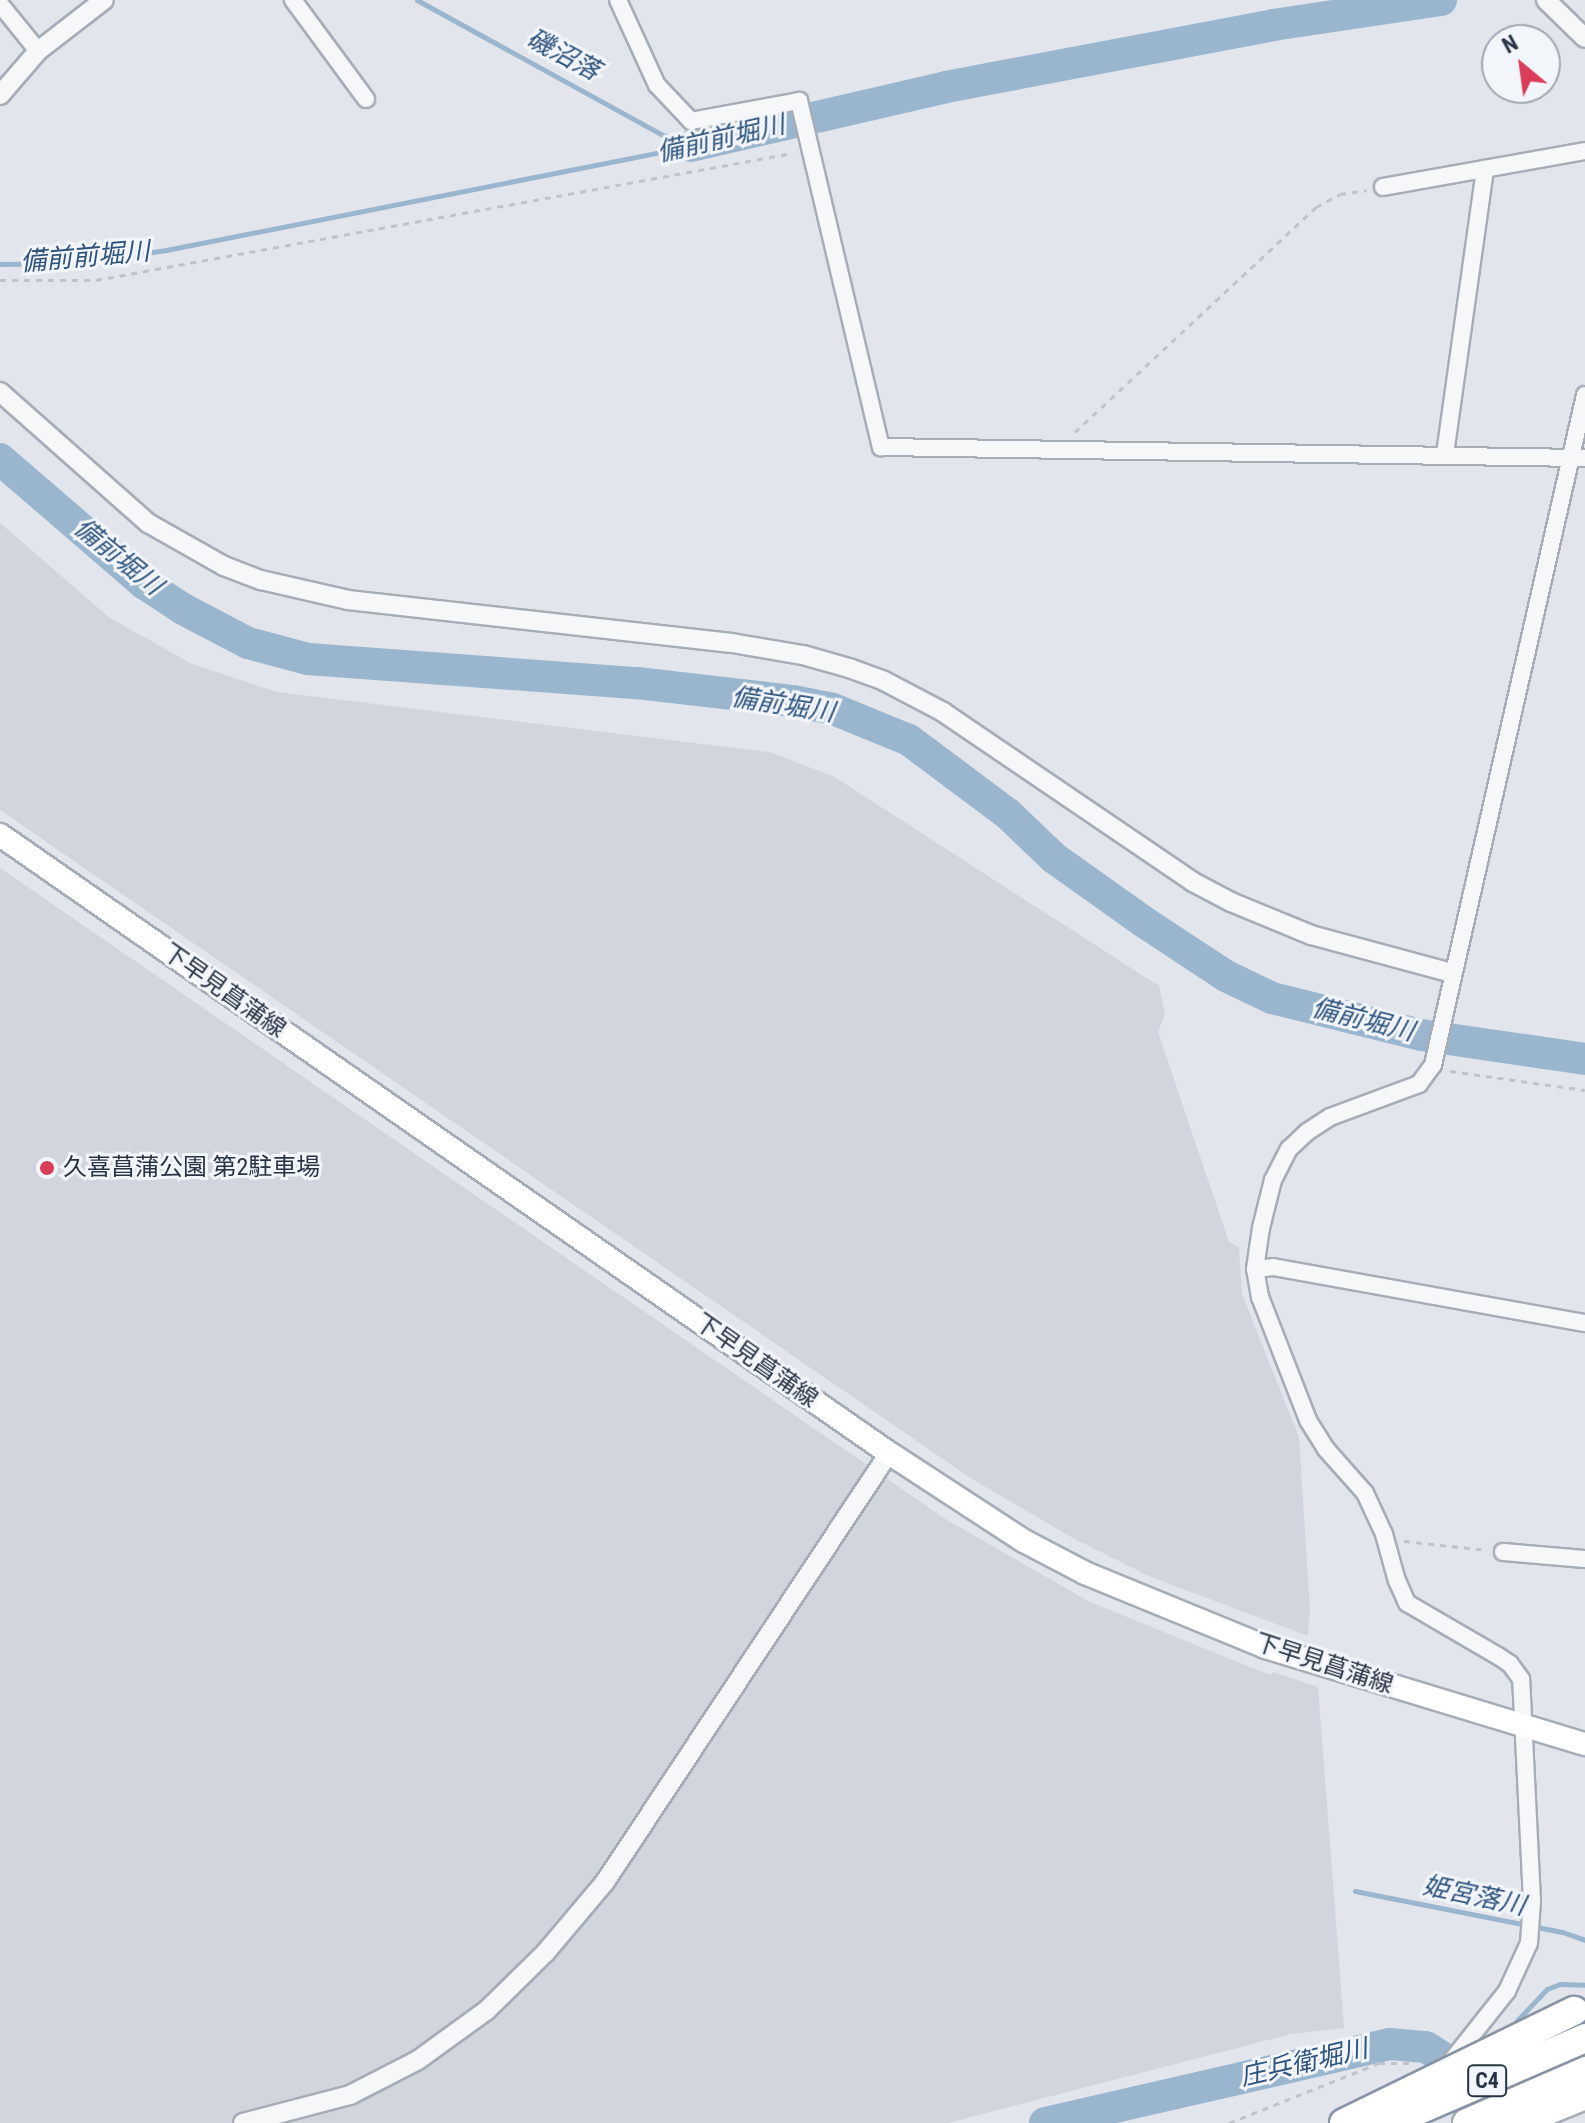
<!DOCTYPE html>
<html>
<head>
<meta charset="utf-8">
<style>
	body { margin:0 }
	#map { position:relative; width:1585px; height:2123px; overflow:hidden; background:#e2e6ec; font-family:"Roboto Condensed","Noto Sans JP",sans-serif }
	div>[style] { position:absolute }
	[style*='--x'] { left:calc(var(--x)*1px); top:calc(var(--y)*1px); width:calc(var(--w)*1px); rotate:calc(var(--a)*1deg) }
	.built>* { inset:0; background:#d0d5de }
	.stream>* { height:5px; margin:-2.5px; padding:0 2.5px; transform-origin:2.5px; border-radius:2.5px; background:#9ab5ce }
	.river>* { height:32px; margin:-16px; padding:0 16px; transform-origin:16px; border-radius:16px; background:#9ab5ce }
	.path>* { height:3px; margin-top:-1.5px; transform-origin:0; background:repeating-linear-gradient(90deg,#c0c4ca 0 6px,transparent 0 12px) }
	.roads { filter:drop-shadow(2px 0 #a6adb7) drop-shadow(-2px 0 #a6adb7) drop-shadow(0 2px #a6adb7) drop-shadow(0 -2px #a6adb7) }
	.minor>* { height:16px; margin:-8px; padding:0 8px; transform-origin:8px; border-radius:8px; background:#f5f7f9 }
	.tertiary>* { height:18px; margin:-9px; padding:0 9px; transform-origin:9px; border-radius:9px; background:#f5f7f9 }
	.secondary>* { height:22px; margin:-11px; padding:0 11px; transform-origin:11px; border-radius:11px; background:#fff }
	.motorway>* { height:28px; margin:-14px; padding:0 14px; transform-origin:14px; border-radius:14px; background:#fff }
	.bridges { filter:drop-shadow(2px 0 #8894a4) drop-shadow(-2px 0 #8894a4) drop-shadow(0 2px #8894a4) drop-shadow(0 -2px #8894a4) }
	.motorway-bridge>* { height:28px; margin:-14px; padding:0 14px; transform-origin:14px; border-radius:14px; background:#fff }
	.dots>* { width:22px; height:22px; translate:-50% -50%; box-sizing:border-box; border:4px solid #f2f5f9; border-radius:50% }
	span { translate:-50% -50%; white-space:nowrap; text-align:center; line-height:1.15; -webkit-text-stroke:6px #f2f5f9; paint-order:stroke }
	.shield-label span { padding:2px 6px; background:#f2f5f9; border:2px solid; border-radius:6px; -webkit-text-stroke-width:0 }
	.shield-label { font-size:22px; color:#283445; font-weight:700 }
	.street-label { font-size:24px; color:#283445 }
	.poi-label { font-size:24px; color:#283445 }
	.left { translate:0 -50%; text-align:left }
	.water-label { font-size:26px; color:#2e547d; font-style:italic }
	.north { position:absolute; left:1481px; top:24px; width:80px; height:80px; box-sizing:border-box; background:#f2f5f9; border:2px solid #a1a8b1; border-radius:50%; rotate:331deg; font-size:22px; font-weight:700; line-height:32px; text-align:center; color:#283445 }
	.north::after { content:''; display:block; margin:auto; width:28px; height:36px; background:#da3d5a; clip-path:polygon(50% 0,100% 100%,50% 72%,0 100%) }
</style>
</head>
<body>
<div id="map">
	<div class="built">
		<i style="clip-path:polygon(0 523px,110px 618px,192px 664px,277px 692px,769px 752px,833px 776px,1159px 986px,1165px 1014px,1158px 1032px,1229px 1242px,1239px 1247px,1242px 1294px,1299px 1437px,1310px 1610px,1308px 1636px,1151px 1577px,1071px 1537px,972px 1479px,0 810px)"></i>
		<i style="clip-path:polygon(0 868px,947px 1520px,1090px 1602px,1270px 1675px,1274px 1672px,1318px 1687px,1344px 2028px,1291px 2034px,948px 2123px,0 2123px)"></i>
	</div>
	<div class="stream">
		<i style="--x:417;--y:0;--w:278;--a:28.8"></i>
		<i style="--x:661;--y:134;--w:31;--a:22"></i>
		<i style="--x:0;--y:264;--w:81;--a:-0.7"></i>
		<i style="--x:81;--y:263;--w:86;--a:-8.7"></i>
		<i style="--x:166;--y:250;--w:535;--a:-11.2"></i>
		<i style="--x:1355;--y:1891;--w:211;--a:11.2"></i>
		<i style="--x:1562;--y:1932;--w:24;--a:19"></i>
		<i style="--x:1509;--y:2029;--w:55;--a:-46.5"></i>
		<i style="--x:1547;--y:1989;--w:14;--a:-21"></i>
		<i style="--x:1560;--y:1984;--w:25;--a:2"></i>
	</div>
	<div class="river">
		<i style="--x:691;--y:146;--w:262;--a:-13"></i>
		<i style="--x:946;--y:87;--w:333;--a:-10.7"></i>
		<i style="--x:1273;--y:25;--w:170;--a:-8.5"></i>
		<i style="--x:0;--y:459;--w:191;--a:40.8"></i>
		<i style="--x:145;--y:584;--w:45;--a:33.3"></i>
		<i style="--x:183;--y:609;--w:73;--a:27.6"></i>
		<i style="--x:248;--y:643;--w:62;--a:14.9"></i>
		<i style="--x:308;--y:659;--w:330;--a:4.2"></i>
		<i style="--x:637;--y:683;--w:157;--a:6.6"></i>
		<i style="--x:793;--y:701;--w:41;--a:11.3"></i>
		<i style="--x:833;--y:709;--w:82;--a:22.2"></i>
		<i style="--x:909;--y:740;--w:124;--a:36.8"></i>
		<i style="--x:1008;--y:814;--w:64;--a:43.7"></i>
		<i style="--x:1054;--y:858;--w:110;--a:35.4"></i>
		<i style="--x:1144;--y:922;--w:98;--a:33.4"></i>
		<i style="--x:1226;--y:976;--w:51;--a:25.6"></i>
		<i style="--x:1272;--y:998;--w:154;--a:13.9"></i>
		<i style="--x:1421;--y:1035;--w:166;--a:8.3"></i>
		<i style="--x:1045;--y:2123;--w:354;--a:-12.9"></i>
		<i style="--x:1390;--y:2044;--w:36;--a:5"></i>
		<i style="--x:1426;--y:2047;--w:130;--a:32.5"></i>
	</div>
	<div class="path">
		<i style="--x:0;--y:280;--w:96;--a:0"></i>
		<i style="--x:96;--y:280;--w:708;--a:-10.33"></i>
		<i style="--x:1075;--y:432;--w:330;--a:-43"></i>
		<i style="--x:1316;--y:207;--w:27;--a:-28"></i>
		<i style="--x:1340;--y:194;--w:27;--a:-8"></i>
		<i style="--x:1450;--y:1071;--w:136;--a:8"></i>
		<i style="--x:1404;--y:1541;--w:84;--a:6.1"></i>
		<i style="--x:1229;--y:2123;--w:162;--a:-21.8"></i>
		<i style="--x:1379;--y:2063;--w:34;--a:0"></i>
	</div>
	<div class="roads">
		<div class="minor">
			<i style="--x:293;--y:0;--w:123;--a:53.6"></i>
			<i style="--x:618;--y:0;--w:94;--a:65.4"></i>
			<i style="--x:657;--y:85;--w:50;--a:46.6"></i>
			<i style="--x:691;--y:121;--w:110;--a:-10.5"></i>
			<i style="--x:799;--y:101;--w:356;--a:76.7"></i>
			<i style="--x:881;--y:447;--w:704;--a:0.9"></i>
			<i style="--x:0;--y:4;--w:60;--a:51"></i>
			<i style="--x:1383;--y:187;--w:205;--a:-10.1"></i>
			<i style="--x:1445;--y:454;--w:288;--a:-82"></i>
			<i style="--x:1255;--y:1269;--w:18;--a:-6"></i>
			<i style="--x:1273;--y:1267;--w:317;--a:10.2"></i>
			<i style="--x:1503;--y:1552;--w:82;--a:4.9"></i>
			<i style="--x:1445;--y:2069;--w:100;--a:-51.5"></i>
			<i style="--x:1507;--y:1991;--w:53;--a:-65.4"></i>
			<i style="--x:1529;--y:1943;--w:42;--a:-85.9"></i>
			<i style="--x:1532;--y:1901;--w:222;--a:-92.8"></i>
			<i style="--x:1521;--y:1679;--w:19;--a:-126"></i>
			<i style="--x:1510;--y:1664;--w:14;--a:-146"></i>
			<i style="--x:1498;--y:1656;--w:105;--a:-149.8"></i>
			<i style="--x:1407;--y:1603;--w:24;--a:-114"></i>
			<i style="--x:1397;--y:1581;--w:49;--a:-105.5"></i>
			<i style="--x:1384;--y:1534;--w:45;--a:-114.9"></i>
			<i style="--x:1365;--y:1493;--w:59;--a:-131.6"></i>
			<i style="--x:1326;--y:1449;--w:34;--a:-122"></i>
			<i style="--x:1308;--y:1420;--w:132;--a:-111.3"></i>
			<i style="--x:1260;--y:1297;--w:28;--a:-100"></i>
			<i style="--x:1255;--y:1269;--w:41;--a:-81.7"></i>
			<i style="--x:1261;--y:1228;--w:49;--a:-76"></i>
			<i style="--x:1273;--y:1180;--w:35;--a:-63"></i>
			<i style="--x:1289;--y:1149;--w:25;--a:-43"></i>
			<i style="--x:1307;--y:1132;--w:27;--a:-33"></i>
			<i style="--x:1330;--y:1117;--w:95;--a:-20.3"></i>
			<i style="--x:1419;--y:1084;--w:24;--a:-54"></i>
			<i style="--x:1433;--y:1065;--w:687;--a:-77.22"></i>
		</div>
		<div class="tertiary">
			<i style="--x:1546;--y:0;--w:54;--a:44.3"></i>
			<i style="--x:0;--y:95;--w:58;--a:-49.2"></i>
			<i style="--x:38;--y:51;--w:83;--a:-37.7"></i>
			<i style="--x:0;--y:392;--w:198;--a:41.5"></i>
			<i style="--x:148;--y:523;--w:87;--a:29.5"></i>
			<i style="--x:224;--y:566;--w:40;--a:21"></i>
			<i style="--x:261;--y:580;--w:89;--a:12.9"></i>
			<i style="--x:348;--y:600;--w:386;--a:6.4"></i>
			<i style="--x:732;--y:643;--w:72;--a:9.6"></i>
			<i style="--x:803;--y:655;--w:48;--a:15.8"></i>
			<i style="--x:849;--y:668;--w:37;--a:20"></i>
			<i style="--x:884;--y:681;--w:67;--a:27.7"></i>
			<i style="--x:943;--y:712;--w:302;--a:34.2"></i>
			<i style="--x:1193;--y:882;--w:43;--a:27.8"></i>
			<i style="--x:1231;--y:902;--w:87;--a:22.4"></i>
			<i style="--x:1311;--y:935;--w:146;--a:15.1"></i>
			<i style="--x:243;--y:2123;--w:111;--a:-14.7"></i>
			<i style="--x:350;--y:2095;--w:76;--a:-27.2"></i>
			<i style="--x:418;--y:2060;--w:85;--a:-35.9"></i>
			<i style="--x:487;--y:2010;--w:83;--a:-44.5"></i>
			<i style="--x:546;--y:1952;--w:92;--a:-49.9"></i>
			<i style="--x:605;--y:1882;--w:514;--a:-56.5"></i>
		</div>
		<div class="secondary">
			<i style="--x:0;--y:835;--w:1083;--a:34.81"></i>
			<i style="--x:889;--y:1453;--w:161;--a:33.1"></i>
			<i style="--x:1024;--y:1541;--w:69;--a:27.7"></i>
			<i style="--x:1085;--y:1573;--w:195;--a:22.3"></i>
			<i style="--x:1265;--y:1647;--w:334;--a:16.9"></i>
		</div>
		<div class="motorway">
			<i style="--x:1467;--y:2123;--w:129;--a:-23.8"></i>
			<i style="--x:1516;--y:2123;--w:74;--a:-22.1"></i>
		</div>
	</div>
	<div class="bridges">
		<div class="motorway-bridge">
			<i style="--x:1344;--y:2123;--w:256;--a:-26"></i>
			<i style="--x:1389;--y:2123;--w:214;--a:-23.4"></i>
		</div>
	</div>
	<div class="dots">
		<i style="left:47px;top:1168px;background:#da3d5a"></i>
	</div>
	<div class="shield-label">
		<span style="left:1487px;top:2081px">C4</span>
	</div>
	<div class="street-label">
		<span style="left:224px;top:991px;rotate:35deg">下早見菖蒲線</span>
		<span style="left:756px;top:1361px;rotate:35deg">下早見菖蒲線</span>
		<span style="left:1324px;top:1664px;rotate:18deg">下早見菖蒲線</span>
	</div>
	<div class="poi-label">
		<span class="left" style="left:63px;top:1168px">久喜菖蒲公園 第2駐車場</span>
	</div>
	<div class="water-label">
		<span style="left:563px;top:55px;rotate:28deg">磯沼落</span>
		<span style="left:721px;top:139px;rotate:-13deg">備前前堀川</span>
		<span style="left:85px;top:257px;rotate:-5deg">備前前堀川</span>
		<span style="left:118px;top:557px;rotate:39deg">備前堀川</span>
		<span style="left:783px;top:705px;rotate:9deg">備前堀川</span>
		<span style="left:1363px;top:1020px;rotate:14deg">備前堀川</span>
		<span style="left:1474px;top:1896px;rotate:12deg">姫宮落川</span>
		<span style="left:1304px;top:2063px;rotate:-13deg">庄兵衛堀川</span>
	</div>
	<div class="north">N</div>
</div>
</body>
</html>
